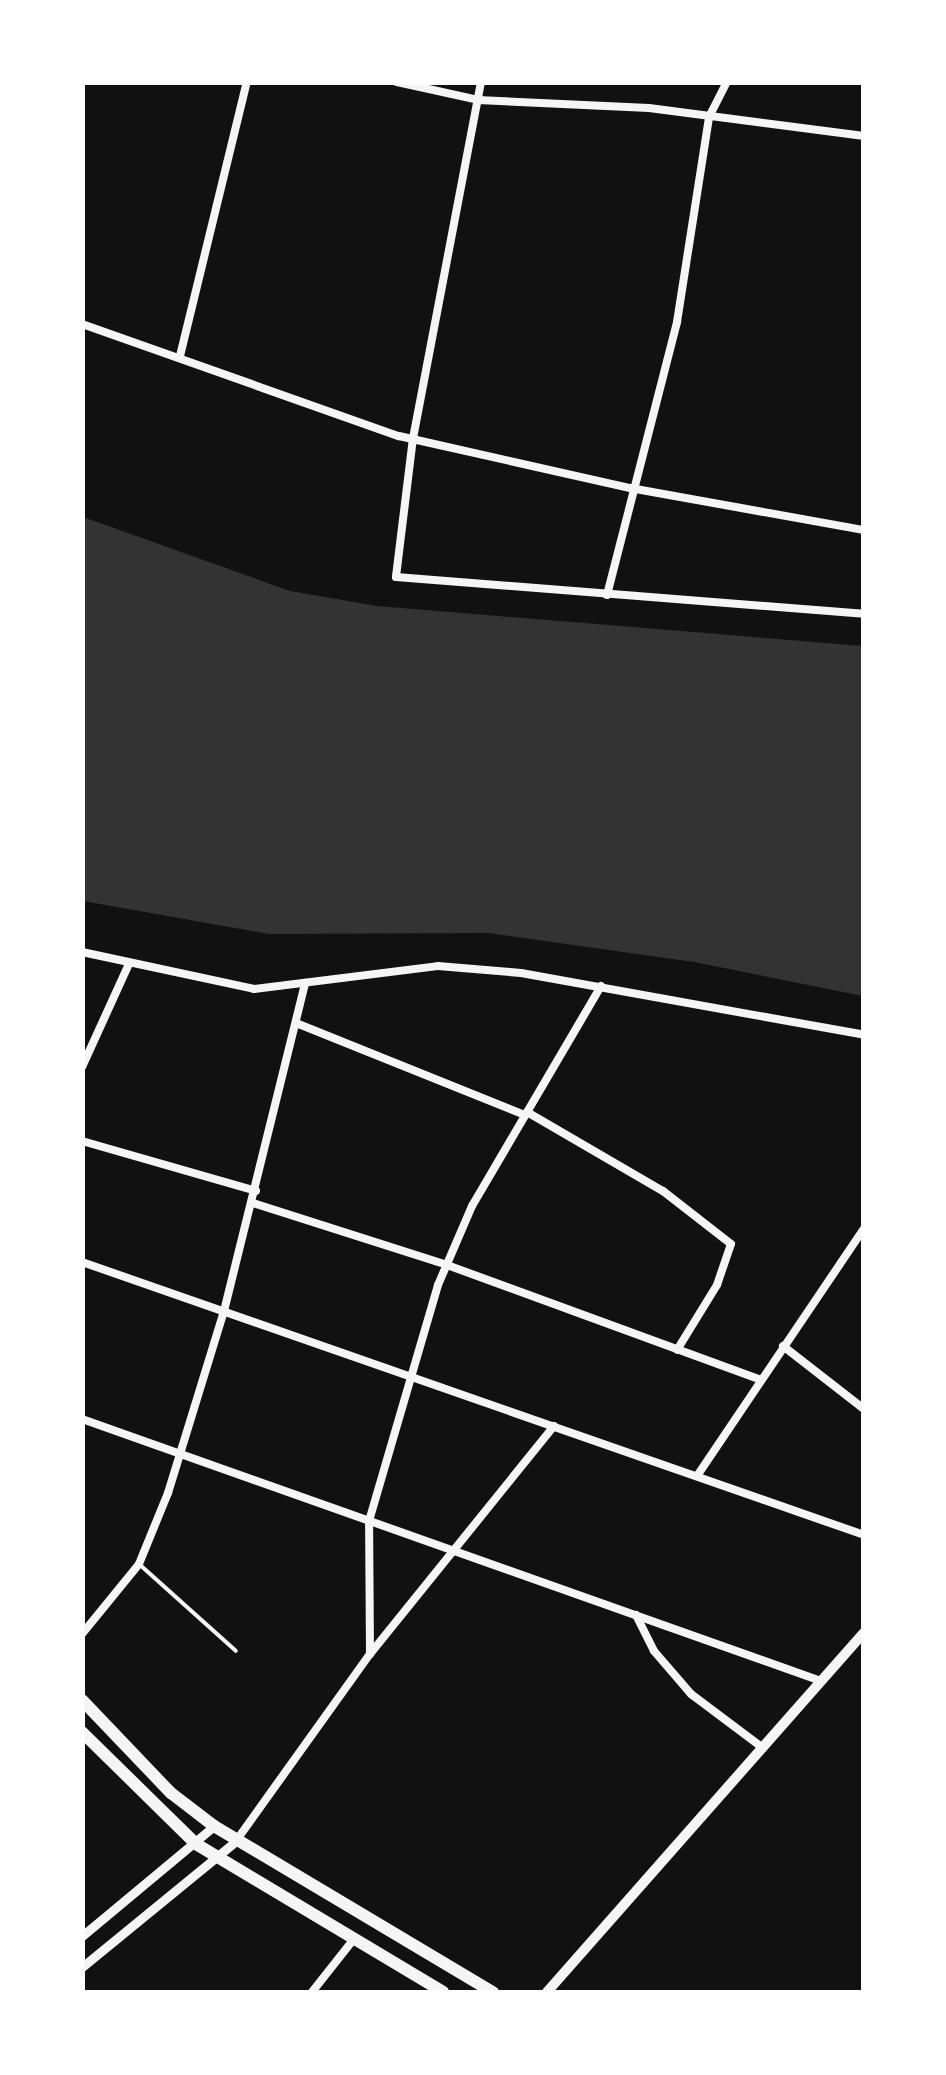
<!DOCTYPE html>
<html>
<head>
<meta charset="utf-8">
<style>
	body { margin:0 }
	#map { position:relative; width:946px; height:2075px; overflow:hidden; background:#111; font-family:Literata,serif }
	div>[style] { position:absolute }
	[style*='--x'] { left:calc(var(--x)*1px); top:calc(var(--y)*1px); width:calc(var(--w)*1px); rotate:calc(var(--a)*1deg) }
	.water>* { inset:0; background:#333 }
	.service>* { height:4px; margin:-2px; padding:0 2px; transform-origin:2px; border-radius:2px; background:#f5f5f5 }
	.minor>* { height:8px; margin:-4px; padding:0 4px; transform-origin:4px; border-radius:4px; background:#f5f5f5 }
	.tertiary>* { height:9px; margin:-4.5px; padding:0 4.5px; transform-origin:4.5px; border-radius:4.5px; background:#f5f5f5 }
	.secondary>* { height:10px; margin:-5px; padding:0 5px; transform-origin:5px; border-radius:5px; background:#f5f5f5 }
	.trunk>* { height:12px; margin:-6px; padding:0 6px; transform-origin:6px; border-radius:6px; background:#f5f5f5 }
	span { translate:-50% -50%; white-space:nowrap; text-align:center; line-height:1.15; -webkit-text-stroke:10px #fff; paint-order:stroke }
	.frame { position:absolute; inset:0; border:85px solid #fff; pointer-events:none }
</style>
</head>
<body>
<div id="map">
	<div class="water">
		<i style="clip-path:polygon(83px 517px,290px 591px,377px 606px,863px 646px,863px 996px,694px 962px,488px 933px,269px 934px,83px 901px)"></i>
	</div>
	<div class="service">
		<i style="--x:139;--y:1564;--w:130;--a:41.9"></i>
	</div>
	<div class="minor">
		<i style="--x:397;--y:82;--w:83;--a:12.5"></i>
		<i style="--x:478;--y:100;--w:171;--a:2.7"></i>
		<i style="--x:649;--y:108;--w:217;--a:7.4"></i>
		<i style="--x:481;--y:82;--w:362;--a:100.8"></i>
		<i style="--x:413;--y:438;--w:140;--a:97"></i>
		<i style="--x:396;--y:577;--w:469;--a:4.5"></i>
		<i style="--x:82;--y:324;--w:336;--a:19.5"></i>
		<i style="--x:399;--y:436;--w:237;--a:12.7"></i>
		<i style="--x:630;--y:488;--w:238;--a:10.2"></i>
		<i style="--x:180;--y:356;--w:282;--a:-76.3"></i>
		<i style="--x:607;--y:595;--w:282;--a:-75.6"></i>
		<i style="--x:677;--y:322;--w:207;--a:-81.1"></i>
		<i style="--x:709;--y:117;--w:39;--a:-63"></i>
		<i style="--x:82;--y:952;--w:176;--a:12.1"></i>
		<i style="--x:254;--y:989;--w:185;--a:-7.1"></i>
		<i style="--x:438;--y:966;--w:83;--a:4.8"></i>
		<i style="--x:521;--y:973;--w:349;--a:10.2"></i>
		<i style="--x:296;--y:1023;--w:247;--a:21.9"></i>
		<i style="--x:82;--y:1067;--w:113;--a:-65.5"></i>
		<i style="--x:527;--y:1112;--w:157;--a:30.2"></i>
		<i style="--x:663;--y:1191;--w:86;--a:37.9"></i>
		<i style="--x:731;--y:1244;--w:43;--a:108.9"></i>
		<i style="--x:717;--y:1285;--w:76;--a:121.6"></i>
		<i style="--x:82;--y:1141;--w:181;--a:16"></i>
		<i style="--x:253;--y:1203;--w:204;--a:17.7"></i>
		<i style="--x:447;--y:1265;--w:334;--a:20.1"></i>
		<i style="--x:82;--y:1262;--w:828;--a:19.24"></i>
		<i style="--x:783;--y:1346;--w:103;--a:37.9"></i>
		<i style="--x:82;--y:1419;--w:784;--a:19.52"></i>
		<i style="--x:697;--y:1476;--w:299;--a:-56"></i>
		<i style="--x:636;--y:1615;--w:40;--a:63.4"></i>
		<i style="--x:654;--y:1651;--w:57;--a:49.3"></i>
		<i style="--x:691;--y:1694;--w:90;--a:36.9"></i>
		<i style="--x:82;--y:1634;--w:90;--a:-50.8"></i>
		<i style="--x:139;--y:1564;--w:77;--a:-67.8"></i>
		<i style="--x:168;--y:1493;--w:190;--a:-72.9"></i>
		<i style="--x:224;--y:1311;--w:338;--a:-76.1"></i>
		<i style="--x:370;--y:1654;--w:133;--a:-90.4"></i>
		<i style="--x:369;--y:1521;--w:246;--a:-73.7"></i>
		<i style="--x:438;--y:1285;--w:86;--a:-66.7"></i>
		<i style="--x:472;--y:1206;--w:255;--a:-59.6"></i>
		<i style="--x:236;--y:1841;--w:230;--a:-54.4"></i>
		<i style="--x:370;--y:1654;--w:293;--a:-51.1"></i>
		<i style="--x:312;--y:1992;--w:66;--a:-51.7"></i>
	</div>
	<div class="tertiary">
		<i style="--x:82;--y:1936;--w:172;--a:-39.8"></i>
		<i style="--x:82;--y:1967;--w:199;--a:-39.3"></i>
	</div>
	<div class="secondary">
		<i style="--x:547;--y:1992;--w:479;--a:-48.6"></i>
	</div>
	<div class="trunk">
		<i style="--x:82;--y:1700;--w:129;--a:46.3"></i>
		<i style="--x:171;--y:1793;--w:54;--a:37.5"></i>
		<i style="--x:214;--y:1826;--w:325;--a:30.8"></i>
		<i style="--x:82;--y:1732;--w:160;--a:44.5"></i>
		<i style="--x:196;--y:1844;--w:288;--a:30.9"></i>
	</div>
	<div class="frame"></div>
</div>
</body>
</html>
